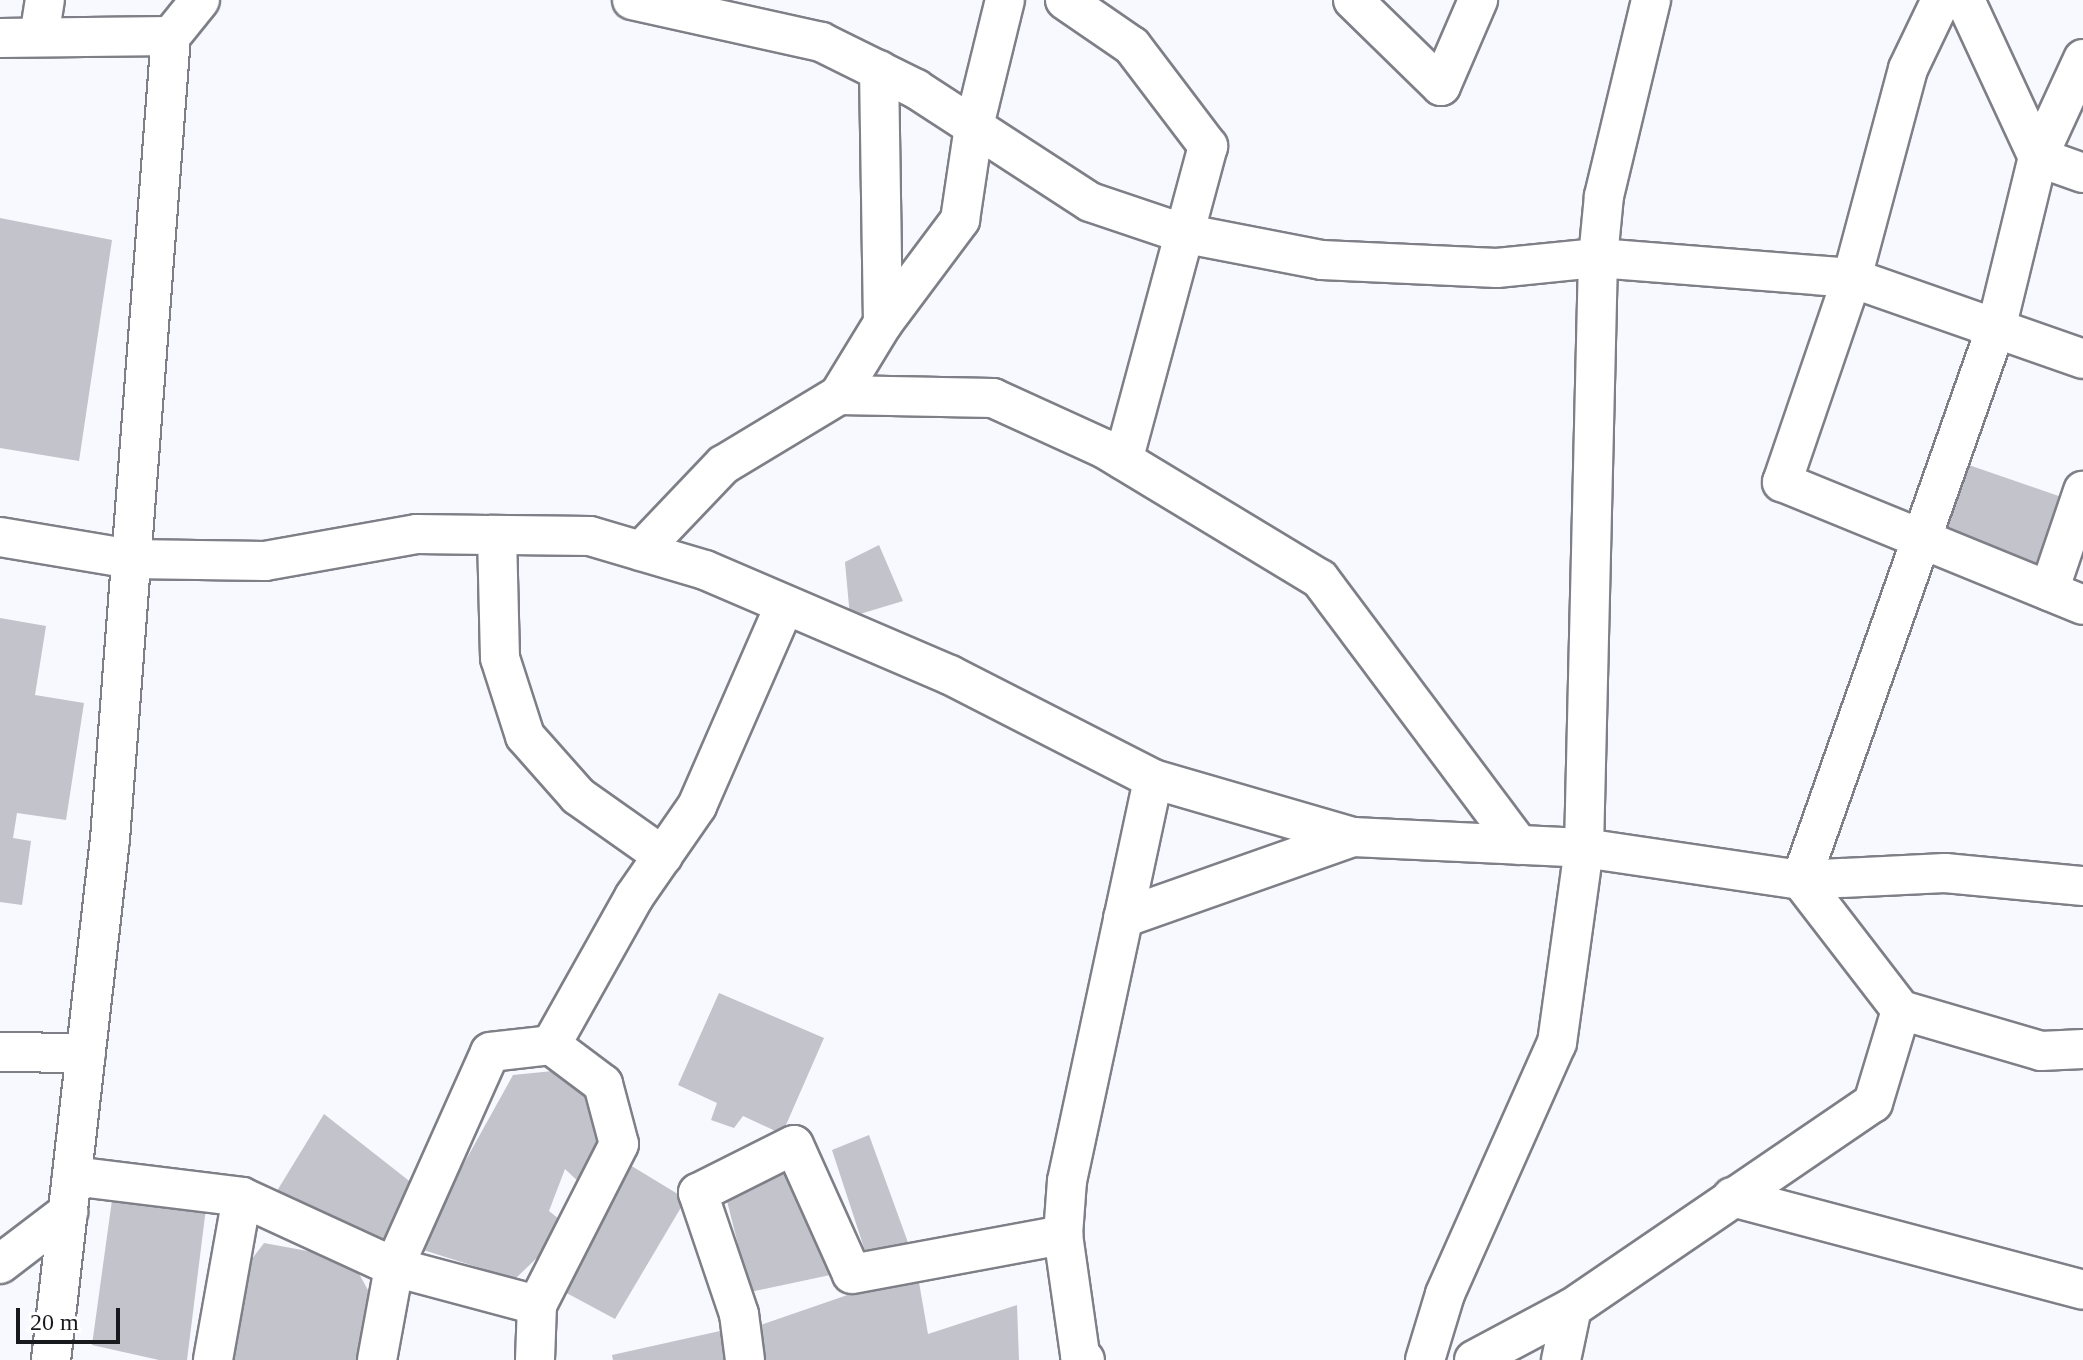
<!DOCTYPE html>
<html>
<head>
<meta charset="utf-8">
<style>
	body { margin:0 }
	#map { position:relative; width:2083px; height:1360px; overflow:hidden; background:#f8f9ff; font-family:"Times New Roman",serif }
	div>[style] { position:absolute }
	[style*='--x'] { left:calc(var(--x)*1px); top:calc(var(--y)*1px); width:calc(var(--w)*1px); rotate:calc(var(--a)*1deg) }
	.building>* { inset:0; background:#c2c3cb; transform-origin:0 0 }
	.roads { filter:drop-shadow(2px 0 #7e7f87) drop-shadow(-2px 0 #7e7f87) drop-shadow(0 2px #7e7f87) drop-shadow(0 -2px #7e7f87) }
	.street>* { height:38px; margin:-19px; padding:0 19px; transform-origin:19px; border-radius:19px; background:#fff }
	span { translate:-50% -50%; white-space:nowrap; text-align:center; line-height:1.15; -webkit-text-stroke:7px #fff; paint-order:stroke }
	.scale { position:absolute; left:16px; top:1308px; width:104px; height:36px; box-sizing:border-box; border:4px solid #18191c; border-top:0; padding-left:10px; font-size:24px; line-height:28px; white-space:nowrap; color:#18191c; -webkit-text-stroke:6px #fff; paint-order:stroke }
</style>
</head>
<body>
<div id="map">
	<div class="building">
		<i style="clip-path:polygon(0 218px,112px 240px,79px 461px,0 448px)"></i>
		<i style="left:1963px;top:463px;width:102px;height:73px;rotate:19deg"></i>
		<i style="clip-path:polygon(879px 545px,903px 601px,850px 617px,845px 562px)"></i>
		<i style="clip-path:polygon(0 618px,46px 626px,35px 695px,84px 703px,66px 820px,17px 813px,13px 838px,31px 841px,22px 905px,0 902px)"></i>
		<i style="clip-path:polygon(719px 993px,824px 1038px,782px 1134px,743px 1116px,734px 1128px,711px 1120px,717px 1103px,678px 1085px)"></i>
		<i style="clip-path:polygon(553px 1071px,588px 1099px,607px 1148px,582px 1185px,565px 1169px,549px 1211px,569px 1227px,515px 1279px,417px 1248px,513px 1075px)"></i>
		<i style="clip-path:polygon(324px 1114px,422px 1191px,387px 1246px,269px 1204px)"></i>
		<i style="clip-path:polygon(869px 1135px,910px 1248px,867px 1257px,832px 1150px)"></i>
		<i style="clip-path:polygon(625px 1162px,686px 1199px,615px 1319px,561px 1290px)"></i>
		<i style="clip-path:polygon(792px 1166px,835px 1274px,750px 1292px,725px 1193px)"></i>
		<i style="clip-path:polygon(112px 1200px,206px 1208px,187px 1360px,159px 1360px,92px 1345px)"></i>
		<i style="clip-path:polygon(264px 1243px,351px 1259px,369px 1292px,357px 1360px,232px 1360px,245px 1268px)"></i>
		<i style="clip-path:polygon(917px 1271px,928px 1334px,1017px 1305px,1019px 1360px,762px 1360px,758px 1326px)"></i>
		<i style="clip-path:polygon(720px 1331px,728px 1360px,613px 1360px,612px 1355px)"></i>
	</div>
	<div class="roads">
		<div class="street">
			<i style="--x:632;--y:0;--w:194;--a:12.5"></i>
			<i style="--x:821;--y:42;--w:106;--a:26.3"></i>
			<i style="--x:916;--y:89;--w:207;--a:33"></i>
			<i style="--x:1090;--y:202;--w:97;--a:18.6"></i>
			<i style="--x:1182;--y:233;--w:143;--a:10.9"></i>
			<i style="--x:1322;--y:260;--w:175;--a:2.6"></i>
			<i style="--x:1497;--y:268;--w:101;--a:-5.7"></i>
			<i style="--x:1598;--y:258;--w:255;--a:4.5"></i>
			<i style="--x:1852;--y:278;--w:245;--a:19.3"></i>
			<i style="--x:1065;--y:0;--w:81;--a:34.5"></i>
			<i style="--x:1132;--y:46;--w:126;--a:52.8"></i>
			<i style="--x:1208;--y:146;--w:325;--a:105.1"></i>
			<i style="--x:1353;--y:0;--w:123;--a:44.3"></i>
			<i style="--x:1441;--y:86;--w:94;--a:-66.7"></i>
			<i style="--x:1941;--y:0;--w:76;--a:115.6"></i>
			<i style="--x:1908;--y:69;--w:216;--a:105"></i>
			<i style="--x:1852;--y:278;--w:216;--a:108.9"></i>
			<i style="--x:1782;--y:482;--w:325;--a:22.2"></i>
			<i style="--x:1965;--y:0;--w:173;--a:65.1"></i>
			<i style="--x:2038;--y:157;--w:48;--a:19.6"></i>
			<i style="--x:39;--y:37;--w:37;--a:-81"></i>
			<i style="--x:0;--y:38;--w:171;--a:-0.7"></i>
			<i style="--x:883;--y:323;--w:129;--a:-53.2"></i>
			<i style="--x:960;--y:220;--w:95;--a:-81.5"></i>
			<i style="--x:974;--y:126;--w:130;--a:-76.2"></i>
			<i style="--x:839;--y:395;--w:154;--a:1.1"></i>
			<i style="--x:993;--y:398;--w:123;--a:24.5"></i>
			<i style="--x:1105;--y:449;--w:251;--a:31.2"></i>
			<i style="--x:1320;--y:579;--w:332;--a:53.2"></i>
			<i style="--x:497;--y:535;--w:123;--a:88.6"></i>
			<i style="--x:500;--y:658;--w:82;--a:72.2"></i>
			<i style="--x:525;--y:736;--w:80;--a:48.5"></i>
			<i style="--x:578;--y:796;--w:104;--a:35.2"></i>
			<i style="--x:0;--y:537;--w:133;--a:9.5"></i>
			<i style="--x:131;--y:559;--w:134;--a:0.9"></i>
			<i style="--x:265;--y:561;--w:154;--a:-10.1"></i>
			<i style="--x:417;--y:534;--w:173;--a:0.7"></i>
			<i style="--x:590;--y:536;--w:120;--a:16.5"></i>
			<i style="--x:705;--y:570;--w:267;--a:23.2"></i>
			<i style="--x:950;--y:675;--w:228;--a:27.1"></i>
			<i style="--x:1153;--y:779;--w:208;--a:16.2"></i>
			<i style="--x:641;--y:551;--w:119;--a:-46.4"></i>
			<i style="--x:723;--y:465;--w:135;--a:-31.1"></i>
			<i style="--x:839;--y:395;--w:84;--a:-58.6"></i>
			<i style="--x:883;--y:323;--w:253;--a:-90.9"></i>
			<i style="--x:2049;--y:591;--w:106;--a:-71.2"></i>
			<i style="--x:1123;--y:918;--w:244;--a:-19.4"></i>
			<i style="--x:1353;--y:837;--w:231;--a:2.7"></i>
			<i style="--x:1584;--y:848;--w:219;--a:8.4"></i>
			<i style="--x:1801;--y:880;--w:144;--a:-2.8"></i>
			<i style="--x:1945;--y:873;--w:139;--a:5.4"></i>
			<i style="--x:1901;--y:1010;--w:146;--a:16.3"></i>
			<i style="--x:2041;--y:1051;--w:42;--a:-2.7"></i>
			<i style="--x:551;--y:1045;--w:170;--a:-60.7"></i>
			<i style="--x:634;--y:897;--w:111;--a:-55.3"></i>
			<i style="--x:697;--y:806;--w:219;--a:-66.4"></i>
			<i style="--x:0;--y:1052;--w:86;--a:0.7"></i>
			<i style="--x:72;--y:1176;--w:171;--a:7"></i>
			<i style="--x:242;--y:1197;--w:166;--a:100.1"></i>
			<i style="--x:242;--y:1197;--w:167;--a:24.7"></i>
			<i style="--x:394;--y:1267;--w:148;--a:14.9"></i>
			<i style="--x:1732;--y:1197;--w:363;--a:14.8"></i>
			<i style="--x:1063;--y:1235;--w:54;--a:-85.8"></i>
			<i style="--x:1067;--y:1181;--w:411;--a:-77.9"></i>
			<i style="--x:0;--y:1264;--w:86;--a:-37.4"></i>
			<i style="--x:51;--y:1360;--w:524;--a:-83.54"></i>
			<i style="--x:110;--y:839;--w:805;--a:-85.66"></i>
			<i style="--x:171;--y:36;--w:46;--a:-51.1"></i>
			<i style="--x:377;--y:1360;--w:95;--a:-79.6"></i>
			<i style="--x:394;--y:1267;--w:235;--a:-65.9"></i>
			<i style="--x:490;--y:1052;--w:61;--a:-6.5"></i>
			<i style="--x:551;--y:1045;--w:65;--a:36.9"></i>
			<i style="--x:603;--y:1084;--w:62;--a:75.1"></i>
			<i style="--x:619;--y:1144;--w:181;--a:117"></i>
			<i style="--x:537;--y:1305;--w:55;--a:92.1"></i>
			<i style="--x:745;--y:1360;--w:46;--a:-97.4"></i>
			<i style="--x:739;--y:1314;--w:128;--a:-108.7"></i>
			<i style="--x:698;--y:1193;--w:107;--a:-26.6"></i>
			<i style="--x:794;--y:1145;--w:141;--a:65.8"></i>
			<i style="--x:852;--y:1274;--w:215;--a:-10.5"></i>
			<i style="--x:1063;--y:1235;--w:121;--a:81.9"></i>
			<i style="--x:1080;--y:1355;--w:7;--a:45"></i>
			<i style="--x:1425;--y:1360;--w:69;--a:-73.1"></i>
			<i style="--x:1445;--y:1294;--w:275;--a:-66"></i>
			<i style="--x:1557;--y:1043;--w:197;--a:-82.1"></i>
			<i style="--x:1584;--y:848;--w:590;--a:-88.64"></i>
			<i style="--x:1598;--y:258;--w:62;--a:-84.5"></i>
			<i style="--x:1604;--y:196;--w:202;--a:-76.5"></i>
			<i style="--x:1474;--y:1360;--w:111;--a:-28"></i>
			<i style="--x:1572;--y:1308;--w:364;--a:-34.3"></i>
			<i style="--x:1873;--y:1103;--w:97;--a:-73.2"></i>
			<i style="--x:1901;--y:1010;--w:164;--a:-127.6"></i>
			<i style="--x:1801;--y:880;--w:589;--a:-70.55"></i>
			<i style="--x:1997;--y:325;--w:173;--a:-76.3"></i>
			<i style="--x:2038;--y:157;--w:108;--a:-65.3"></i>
			<i style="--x:1561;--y:1360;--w:53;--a:-78.1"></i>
		</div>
	</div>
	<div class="scale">20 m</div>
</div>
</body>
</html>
